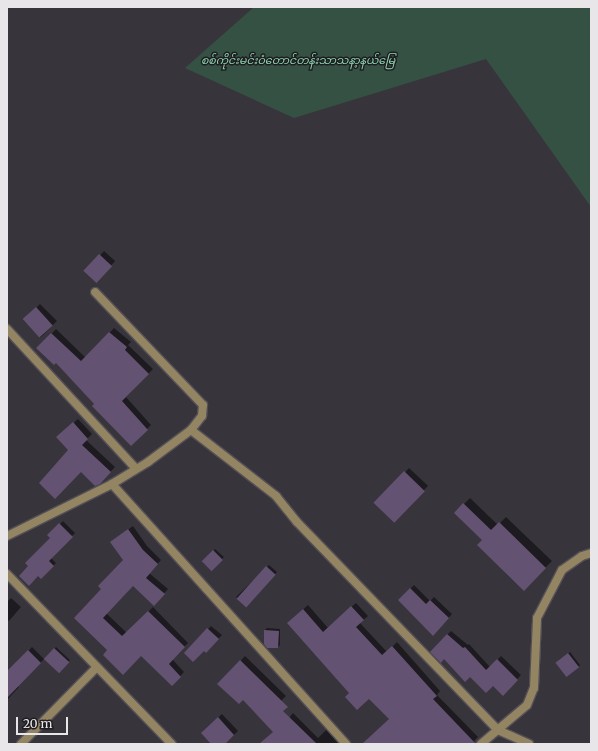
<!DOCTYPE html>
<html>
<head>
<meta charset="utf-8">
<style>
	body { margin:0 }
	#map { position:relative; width:598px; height:751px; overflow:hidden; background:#38343b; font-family:Merriweather,"Noto Sans Myanmar",serif }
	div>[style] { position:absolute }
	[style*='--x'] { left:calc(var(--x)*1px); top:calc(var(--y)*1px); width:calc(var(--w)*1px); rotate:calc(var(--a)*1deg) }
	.green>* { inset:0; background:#345143 }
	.shadow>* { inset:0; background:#0007; transform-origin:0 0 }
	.building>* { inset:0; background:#645272; transform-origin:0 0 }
	.roads { filter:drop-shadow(1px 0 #545057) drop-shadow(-1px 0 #545057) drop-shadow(0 1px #545057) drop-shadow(0 -1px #545057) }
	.street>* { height:8px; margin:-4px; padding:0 4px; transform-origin:4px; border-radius:4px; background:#938462 }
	span { translate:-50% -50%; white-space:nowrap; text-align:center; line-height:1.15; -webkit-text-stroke:3px #1e1d20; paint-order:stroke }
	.park-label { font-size:11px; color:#8ed4b2; font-style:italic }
	.frame { position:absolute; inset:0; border:8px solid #e9e6ea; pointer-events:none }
	.scale { position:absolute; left:16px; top:717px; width:52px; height:18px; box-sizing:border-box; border:2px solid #e9e6ea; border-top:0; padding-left:5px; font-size:12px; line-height:14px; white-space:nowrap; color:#e9e6ea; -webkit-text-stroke:3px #1e1d20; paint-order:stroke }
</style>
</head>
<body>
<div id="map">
	<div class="green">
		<i style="clip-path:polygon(254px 7px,591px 7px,591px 207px,486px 59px,294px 118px,185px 68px)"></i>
	</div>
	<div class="shadow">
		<i style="left:104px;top:251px;width:15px;height:28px;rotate:42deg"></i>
		<i style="left:40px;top:304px;width:24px;height:23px;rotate:45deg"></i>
		<i style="clip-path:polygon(114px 328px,131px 342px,128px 345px,153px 369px,126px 397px,151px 425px,131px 445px,56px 362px,38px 348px,56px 329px,86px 358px)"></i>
		<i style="clip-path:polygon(78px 419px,92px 434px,86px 440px,115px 467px,100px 483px,70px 450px,62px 433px)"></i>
		<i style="left:409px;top:468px;width:26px;height:48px;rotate:43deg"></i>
		<i style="clip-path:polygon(470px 498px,498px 525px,506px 517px,552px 561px,524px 589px,483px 540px,455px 513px)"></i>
		<i style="clip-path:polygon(63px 521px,75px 533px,51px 558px,56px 563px,41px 578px,29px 566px,51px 538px,49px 535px)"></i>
		<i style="clip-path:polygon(133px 526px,147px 546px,161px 560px,149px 573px,168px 589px,154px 604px,133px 585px,106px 613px,127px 633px,153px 607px,188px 643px,172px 659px,184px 672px,172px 685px,141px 655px,109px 650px,75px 618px,103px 589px,124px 560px,111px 542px)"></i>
		<i style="left:215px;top:549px;width:12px;height:18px;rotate:42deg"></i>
		<i style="clip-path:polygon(269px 565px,277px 572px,246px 606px,236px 597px)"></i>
		<i style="clip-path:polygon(414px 585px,430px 601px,434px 597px,452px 614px,433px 635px,399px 600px)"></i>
		<i style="clip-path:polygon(11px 598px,21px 607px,9px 621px,7px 619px,7px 602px)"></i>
		<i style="clip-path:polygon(356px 603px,368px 616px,360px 623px,387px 652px,397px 642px,440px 691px,437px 695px,478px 737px,471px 744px,385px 744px,390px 719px,369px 698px,350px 692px,292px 619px,308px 605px,328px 628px)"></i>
		<i style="clip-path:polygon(211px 626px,222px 635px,206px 652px,204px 650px,185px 653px)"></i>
		<i style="clip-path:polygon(267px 628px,280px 629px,280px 645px,278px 647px,265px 630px)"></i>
		<i style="clip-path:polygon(451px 631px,468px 645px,469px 644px,490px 667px,501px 656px,521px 675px,503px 695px,447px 635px)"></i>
		<i style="clip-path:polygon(32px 647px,44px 659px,18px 686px,19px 687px,7px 700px,7px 673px)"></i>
		<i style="left:56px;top:647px;width:19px;height:16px;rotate:43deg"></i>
		<i style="clip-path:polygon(570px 652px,580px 665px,578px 667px,558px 661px)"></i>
		<i style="clip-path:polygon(245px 656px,286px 696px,262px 719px,243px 698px,219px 684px)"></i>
		<i style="clip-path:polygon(293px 713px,318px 738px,327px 729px,342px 744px,268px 744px)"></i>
		<i style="clip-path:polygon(222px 714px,238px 731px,224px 744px,212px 744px,202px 733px)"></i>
	</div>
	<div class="building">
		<i style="left:99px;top:254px;width:18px;height:23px;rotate:43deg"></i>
		<i style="left:36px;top:307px;width:25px;height:18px;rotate:48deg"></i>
		<i style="clip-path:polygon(109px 332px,127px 347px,125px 350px,149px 374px,122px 401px,148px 430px,131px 446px,92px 406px,94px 404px,56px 363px,54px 365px,36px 348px,51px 333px,81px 361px)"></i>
		<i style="clip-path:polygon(73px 422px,88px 439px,82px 445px,111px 472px,100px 484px,95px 486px,81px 472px,55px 499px,39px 483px,68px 450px,56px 437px)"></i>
		<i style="left:404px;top:471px;width:29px;height:44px;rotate:44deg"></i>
		<i style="clip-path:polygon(463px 503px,491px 530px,499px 522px,546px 568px,524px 591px,477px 545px,482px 540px,454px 513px)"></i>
		<i style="clip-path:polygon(59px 523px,73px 537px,49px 561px,54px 566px,41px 579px,38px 576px,29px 586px,19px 576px,28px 566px,25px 563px,50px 538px,47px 535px)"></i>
		<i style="clip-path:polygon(128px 529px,143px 550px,158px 564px,146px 578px,165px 594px,154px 606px,133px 586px,103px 618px,122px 636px,148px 611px,185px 647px,169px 664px,181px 677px,172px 686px,141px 656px,123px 675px,103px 655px,107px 650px,74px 618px,101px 589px,98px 586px,123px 560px,110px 542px)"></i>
		<i style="left:213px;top:550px;width:14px;height:16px;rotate:45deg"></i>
		<i style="left:266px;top:566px;width:13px;height:44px;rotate:42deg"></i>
		<i style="clip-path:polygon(410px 588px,426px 604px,430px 600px,449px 618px,433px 636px,398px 600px)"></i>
		<i style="clip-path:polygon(351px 606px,364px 620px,356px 627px,382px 655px,392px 646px,437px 696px,433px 699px,476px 744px,362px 744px,389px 719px,369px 699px,357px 710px,345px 697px,349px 693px,287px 623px,303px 609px,323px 632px)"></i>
		<i style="clip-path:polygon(207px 628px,219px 639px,206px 653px,204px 651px,193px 662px,184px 653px)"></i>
		<i style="clip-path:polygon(264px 630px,279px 631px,278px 648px,267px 648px,264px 644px)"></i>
		<i style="clip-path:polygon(447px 634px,463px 648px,465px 647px,486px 670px,497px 659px,518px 680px,503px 696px,493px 686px,486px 693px,470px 677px,465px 682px,444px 659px,441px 663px,430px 652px)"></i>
		<i style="left:54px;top:648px;width:21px;height:15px;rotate:43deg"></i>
		<i style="clip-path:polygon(28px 650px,41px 663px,7px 698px,7px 671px)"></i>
		<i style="left:568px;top:653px;width:18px;height:16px;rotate:52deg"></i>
		<i style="clip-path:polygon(240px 660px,288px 707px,283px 711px,317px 744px,259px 744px,273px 732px,243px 700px,239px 704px,217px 684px)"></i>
		<i style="clip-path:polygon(218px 717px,234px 735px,225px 744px,211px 744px,201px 733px)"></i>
	</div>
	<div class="roads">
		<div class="street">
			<i style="--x:7;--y:329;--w:190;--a:47.3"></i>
			<i style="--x:191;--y:430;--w:108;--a:37.8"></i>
			<i style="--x:276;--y:496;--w:33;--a:51"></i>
			<i style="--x:297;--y:522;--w:289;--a:46"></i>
			<i style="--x:498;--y:730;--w:34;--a:24"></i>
			<i style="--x:112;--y:484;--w:350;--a:48"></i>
			<i style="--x:7;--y:536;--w:117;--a:-26.3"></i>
			<i style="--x:112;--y:484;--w:42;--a:-31.4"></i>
			<i style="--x:148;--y:462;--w:54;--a:-36.7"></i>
			<i style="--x:191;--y:430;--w:18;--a:-52"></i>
			<i style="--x:202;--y:416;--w:11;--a:-85"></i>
			<i style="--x:203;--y:405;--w:156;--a:-133.7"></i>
			<i style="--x:7;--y:574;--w:237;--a:45.9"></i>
			<i style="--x:21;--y:744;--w:108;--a:-45.4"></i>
			<i style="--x:481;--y:744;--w:60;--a:-40.3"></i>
			<i style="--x:527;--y:705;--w:18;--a:-68"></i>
			<i style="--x:534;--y:688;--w:70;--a:-87.5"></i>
			<i style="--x:537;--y:618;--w:54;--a:-62.5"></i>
			<i style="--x:562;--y:570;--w:24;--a:-35"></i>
			<i style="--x:582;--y:556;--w:9;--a:-18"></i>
		</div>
	</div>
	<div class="park-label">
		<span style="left:298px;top:60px">စစ်ကိုင်းမင်းဝံတောင်တန်းသာသနာ့နယ်မြေ</span>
	</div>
	<div class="frame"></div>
	<div class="scale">20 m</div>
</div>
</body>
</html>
